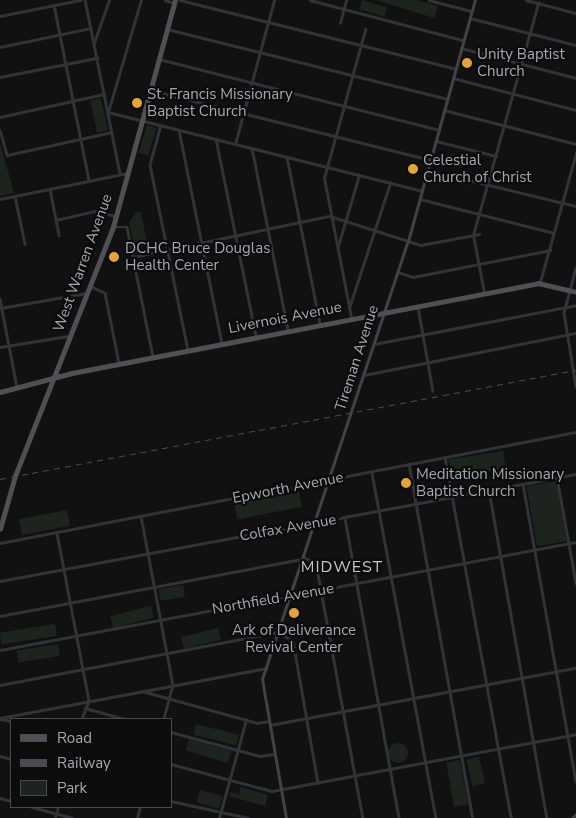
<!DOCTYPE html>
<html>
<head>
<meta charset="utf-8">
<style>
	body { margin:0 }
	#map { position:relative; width:576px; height:818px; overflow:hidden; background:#111112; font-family:"Nunito Sans",sans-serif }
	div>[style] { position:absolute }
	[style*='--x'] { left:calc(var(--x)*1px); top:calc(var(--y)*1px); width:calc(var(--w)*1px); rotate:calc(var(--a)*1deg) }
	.green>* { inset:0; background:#1d241e; transform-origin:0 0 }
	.round { border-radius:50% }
	.street>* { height:2.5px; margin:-1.25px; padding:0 1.25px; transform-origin:1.25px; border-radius:1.25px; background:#323337 }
	.secondary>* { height:3px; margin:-1.5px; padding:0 1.5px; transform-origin:1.5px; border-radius:1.5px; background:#404247 }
	.primary>* { height:4.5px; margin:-2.25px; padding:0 2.25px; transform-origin:2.25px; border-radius:2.25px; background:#4e5056 }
	.rail>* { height:1px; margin-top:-0.5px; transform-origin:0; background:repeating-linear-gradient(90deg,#494b50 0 6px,transparent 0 11px) }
	.dots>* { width:14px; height:14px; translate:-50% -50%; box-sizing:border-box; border:2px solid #0c0c0d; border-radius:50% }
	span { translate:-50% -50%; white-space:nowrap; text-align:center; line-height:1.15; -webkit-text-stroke:4.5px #0c0c0d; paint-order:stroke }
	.poi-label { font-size:15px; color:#a3a8b2 }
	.left { translate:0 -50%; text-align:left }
	.street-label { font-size:15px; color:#a3a8b2 }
	.neighbourhood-label { font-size:16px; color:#c4c7ce; letter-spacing:1px }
	.legend { position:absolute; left:10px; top:718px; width:162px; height:90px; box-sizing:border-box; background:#0c0c0d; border:1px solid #484a4f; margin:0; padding:6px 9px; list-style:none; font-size:15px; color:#a3a8b2 }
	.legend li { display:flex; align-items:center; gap:10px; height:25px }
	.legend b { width:25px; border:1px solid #484a4f }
</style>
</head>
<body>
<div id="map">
	<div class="green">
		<i style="left:362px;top:0;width:26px;height:10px;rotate:16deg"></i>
		<i style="clip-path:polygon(376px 0,416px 0,438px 6px,434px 18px)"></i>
		<i style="left:101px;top:98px;width:33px;height:11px;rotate:78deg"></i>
		<i style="left:147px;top:125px;width:10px;height:29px;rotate:17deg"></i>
		<i style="clip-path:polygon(0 143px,14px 193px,0 196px)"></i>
		<i style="clip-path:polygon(137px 212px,141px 212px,147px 245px,135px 248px,129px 222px)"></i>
		<i style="left:503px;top:451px;width:18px;height:55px;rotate:81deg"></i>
		<i style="left:556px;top:481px;width:61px;height:30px;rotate:80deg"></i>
		<i style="left:299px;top:491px;width:16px;height:66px;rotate:79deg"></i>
		<i style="left:67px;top:510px;width:16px;height:49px;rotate:79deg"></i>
		<i style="left:183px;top:585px;width:12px;height:25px;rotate:81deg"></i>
		<i style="left:151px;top:606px;width:12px;height:42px;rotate:76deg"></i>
		<i style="left:55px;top:624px;width:12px;height:56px;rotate:81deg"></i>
		<i style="left:218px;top:628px;width:12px;height:38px;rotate:76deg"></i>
		<i style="left:58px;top:644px;width:12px;height:42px;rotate:81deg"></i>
		<i style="left:196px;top:724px;width:44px;height:11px;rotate:14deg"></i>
		<i style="left:189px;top:739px;width:44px;height:12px;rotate:16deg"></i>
		<i class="round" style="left:388px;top:743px;width:20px;height:20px"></i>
		<i style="left:479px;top:757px;width:27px;height:13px;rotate:77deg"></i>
		<i style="left:460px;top:760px;width:45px;height:14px;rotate:80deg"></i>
		<i style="clip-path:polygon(241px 787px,268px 795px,265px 806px,229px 796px,231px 792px,239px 794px)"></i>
		<i style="left:200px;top:790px;width:23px;height:13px;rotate:15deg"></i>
	</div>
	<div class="street">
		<i style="--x:85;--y:0;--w:177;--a:78.6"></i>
		<i style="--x:165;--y:0;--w:9;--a:18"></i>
		<i style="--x:180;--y:0;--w:284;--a:14"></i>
		<i style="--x:310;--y:0;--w:158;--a:14.7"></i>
		<i style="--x:429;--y:0;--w:43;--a:14.7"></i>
		<i style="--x:526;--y:0;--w:52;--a:14.6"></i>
		<i style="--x:54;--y:5;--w:178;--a:78.7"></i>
		<i style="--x:0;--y:16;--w:82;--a:-11.3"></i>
		<i style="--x:470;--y:18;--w:109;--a:14.3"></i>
		<i style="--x:340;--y:23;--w:24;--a:-75"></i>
		<i style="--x:167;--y:29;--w:289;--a:14"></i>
		<i style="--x:94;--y:43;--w:46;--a:-70.8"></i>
		<i style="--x:0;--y:47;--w:93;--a:-11.8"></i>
		<i style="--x:461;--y:48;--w:119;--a:14.6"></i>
		<i style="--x:159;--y:59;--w:289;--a:14.2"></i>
		<i style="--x:0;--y:77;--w:99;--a:-11.1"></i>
		<i style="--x:453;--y:78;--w:127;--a:14.6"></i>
		<i style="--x:150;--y:90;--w:289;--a:14"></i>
		<i style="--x:444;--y:110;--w:136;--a:14.4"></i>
		<i style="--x:108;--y:112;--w:324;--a:14.1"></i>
		<i style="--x:108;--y:112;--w:117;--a:-73.6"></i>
		<i style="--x:0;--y:117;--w:107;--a:-12.5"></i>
		<i style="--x:161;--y:125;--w:41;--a:105.4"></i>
		<i style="--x:150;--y:165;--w:189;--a:78.4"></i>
		<i style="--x:0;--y:130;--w:26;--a:74"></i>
		<i style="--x:7;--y:155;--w:107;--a:-12.4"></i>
		<i style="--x:179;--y:130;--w:217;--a:78.6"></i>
		<i style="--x:216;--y:139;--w:201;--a:78.5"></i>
		<i style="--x:436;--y:141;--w:62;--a:14"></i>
		<i style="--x:235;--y:144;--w:149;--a:-74.8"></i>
		<i style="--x:252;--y:148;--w:185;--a:78.8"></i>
		<i style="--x:287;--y:157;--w:169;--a:78.8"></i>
		<i style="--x:428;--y:170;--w:152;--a:13.7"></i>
		<i style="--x:50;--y:189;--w:47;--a:78.9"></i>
		<i style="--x:15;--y:196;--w:49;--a:78.2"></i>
		<i style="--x:0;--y:199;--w:131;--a:-11.5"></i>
		<i style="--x:420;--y:199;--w:138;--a:14.2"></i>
		<i style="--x:56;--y:220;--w:39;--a:-13"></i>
		<i style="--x:94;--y:211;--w:23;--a:13"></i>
		<i style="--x:113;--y:227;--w:14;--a:0"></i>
		<i style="--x:127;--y:227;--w:133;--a:78.7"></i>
		<i style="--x:338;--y:246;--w:74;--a:-73.5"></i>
		<i style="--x:133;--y:257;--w:201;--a:-11.8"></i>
		<i style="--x:330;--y:216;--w:96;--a:17.7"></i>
		<i style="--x:421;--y:245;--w:59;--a:-10.7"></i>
		<i style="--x:576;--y:268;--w:47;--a:104.9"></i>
		<i style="--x:564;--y:313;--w:74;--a:80.7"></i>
		<i style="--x:398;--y:272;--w:16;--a:18"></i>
		<i style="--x:413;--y:277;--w:140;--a:-11.1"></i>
		<i style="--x:540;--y:282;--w:134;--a:-74.4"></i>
		<i style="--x:90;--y:286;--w:17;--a:25"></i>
		<i style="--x:105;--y:293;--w:71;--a:78.7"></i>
		<i style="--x:484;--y:293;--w:59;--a:-100.7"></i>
		<i style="--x:473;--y:235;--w:241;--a:-74.3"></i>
		<i style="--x:0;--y:299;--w:90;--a:79.1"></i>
		<i style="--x:418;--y:307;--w:85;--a:79.9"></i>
		<i style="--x:0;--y:308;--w:88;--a:-9.8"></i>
		<i style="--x:349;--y:308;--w:132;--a:-71.8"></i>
		<i style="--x:351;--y:317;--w:142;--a:-101"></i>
		<i style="--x:324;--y:178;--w:154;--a:-74.5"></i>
		<i style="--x:374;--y:344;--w:206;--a:-10.9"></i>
		<i style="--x:0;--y:347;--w:70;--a:-9.1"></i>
		<i style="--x:364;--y:375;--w:216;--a:-11.2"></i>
		<i style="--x:445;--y:457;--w:367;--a:79.6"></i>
		<i style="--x:409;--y:464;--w:360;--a:79.8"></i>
		<i style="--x:372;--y:473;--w:351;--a:79.5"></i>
		<i style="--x:557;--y:478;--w:107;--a:79.7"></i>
		<i style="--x:523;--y:484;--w:302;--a:79.9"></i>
		<i style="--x:489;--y:490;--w:333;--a:80"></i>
		<i style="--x:141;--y:516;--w:172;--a:79.3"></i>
		<i style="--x:173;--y:685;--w:35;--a:105"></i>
		<i style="--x:345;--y:518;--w:305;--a:79.8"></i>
		<i style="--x:57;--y:533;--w:171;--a:79.2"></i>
		<i style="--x:89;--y:701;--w:19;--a:111"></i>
		<i style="--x:0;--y:543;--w:587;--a:-10.91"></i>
		<i style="--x:303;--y:557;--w:14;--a:25"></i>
		<i style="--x:316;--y:563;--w:259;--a:79.6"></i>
		<i style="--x:0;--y:581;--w:586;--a:-10.52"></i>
		<i style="--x:0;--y:616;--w:307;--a:-10.7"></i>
		<i style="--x:0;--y:650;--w:586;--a:-10.62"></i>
		<i style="--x:0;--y:685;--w:283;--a:-10.8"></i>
		<i style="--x:278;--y:632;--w:17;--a:31"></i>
		<i style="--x:293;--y:641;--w:144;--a:80"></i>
		<i style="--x:142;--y:691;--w:119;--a:15.5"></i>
		<i style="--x:257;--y:723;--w:12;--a:-9"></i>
		<i style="--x:85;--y:708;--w:41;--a:15.4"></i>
		<i style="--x:0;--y:718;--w:271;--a:-10.6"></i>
		<i style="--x:1;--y:719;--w:10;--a:11"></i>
		<i style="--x:270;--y:725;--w:311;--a:-10.6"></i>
		<i style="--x:171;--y:732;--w:92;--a:15.1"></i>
		<i style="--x:260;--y:756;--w:15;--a:-8"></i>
		<i style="--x:0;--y:756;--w:11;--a:15"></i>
		<i style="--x:171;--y:764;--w:105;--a:15"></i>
		<i style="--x:272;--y:791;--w:309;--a:-10.6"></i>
		<i style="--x:0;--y:798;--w:11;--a:15"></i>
		<i style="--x:171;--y:801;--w:79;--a:12.4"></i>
		<i style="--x:32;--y:807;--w:42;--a:15"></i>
		<i style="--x:55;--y:818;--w:11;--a:-75"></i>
		<i style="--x:137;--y:818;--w:11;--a:-75"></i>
		<i style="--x:219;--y:818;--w:102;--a:-74.6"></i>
	</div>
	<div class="secondary">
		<i style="--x:286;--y:818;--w:141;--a:-99.8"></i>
		<i style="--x:262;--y:679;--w:462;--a:-71.6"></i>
		<i style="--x:408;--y:241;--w:250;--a:-74.5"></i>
		<i style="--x:572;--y:818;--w:6;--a:-45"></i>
	</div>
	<div class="primary">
		<i style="--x:0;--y:392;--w:74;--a:-14.8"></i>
		<i style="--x:72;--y:373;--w:475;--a:-10.9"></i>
		<i style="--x:538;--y:283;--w:39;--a:13"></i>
		<i style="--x:0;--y:529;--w:55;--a:-74.2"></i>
		<i style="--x:15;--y:476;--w:268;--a:-68.5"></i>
		<i style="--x:113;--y:227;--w:235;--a:-74.7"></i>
	</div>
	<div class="rail">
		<i style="--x:0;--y:479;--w:586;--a:-10.72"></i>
	</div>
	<div class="dots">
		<i style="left:467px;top:63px;background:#e5a536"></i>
		<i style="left:137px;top:103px;background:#e5a536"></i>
		<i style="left:413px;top:169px;background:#e5a536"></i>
		<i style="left:114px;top:257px;background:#e5a536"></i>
		<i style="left:406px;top:483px;background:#e5a536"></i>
		<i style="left:294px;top:613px;background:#e5a536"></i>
	</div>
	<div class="poi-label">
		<span class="left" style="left:477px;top:63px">Unity Baptist<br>Church</span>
		<span class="left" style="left:147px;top:103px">St. Francis Missionary<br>Baptist Church</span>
		<span class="left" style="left:423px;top:169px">Celestial<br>Church of Christ</span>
		<span class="left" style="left:125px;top:257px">DCHC Bruce Douglas<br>Health Center</span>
		<span class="left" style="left:416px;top:483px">Meditation Missionary<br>Baptist Church</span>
		<span style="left:294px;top:639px">Ark of Deliverance<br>Revival Center</span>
	</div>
	<div class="street-label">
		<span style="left:83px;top:263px;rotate:-70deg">West Warren Avenue</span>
		<span style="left:285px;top:318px;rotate:-11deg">Livernois Avenue</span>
		<span style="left:357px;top:358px;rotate:-72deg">Tireman Avenue</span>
		<span style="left:288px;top:488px;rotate:-11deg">Epworth Avenue</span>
		<span style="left:288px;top:528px;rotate:-10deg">Colfax Avenue</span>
		<span style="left:273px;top:599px;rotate:-10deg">Northfield Avenue</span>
	</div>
	<div class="neighbourhood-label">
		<span style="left:342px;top:567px">MIDWEST</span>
	</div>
	<ul class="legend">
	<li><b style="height:6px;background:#4e5056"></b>Road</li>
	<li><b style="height:6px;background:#494b50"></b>Railway</li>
	<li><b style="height:14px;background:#1d241e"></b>Park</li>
	</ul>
</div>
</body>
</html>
